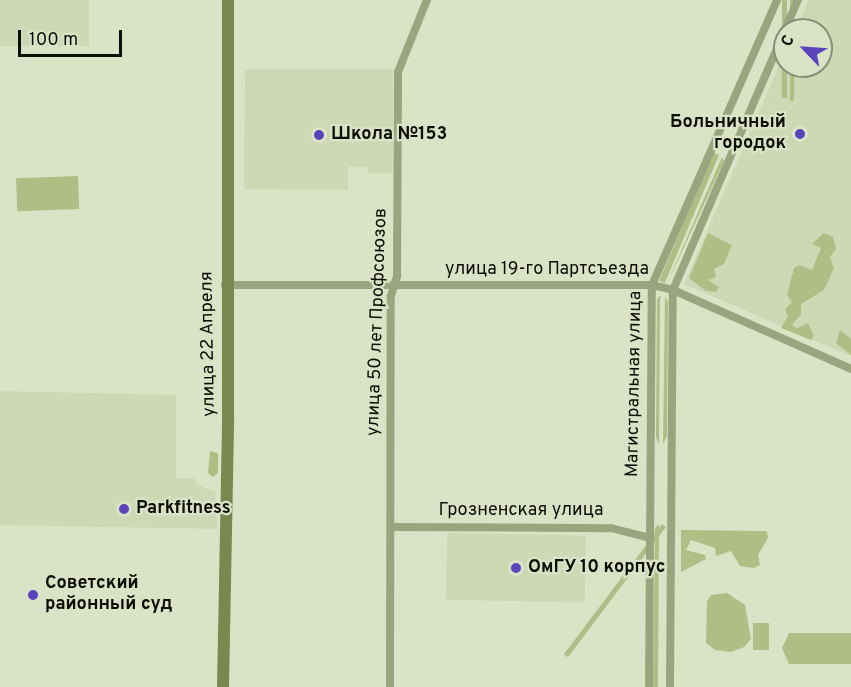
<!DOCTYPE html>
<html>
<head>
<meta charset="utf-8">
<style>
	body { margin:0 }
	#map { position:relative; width:851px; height:687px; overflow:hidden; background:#dbe3c7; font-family:Overpass,sans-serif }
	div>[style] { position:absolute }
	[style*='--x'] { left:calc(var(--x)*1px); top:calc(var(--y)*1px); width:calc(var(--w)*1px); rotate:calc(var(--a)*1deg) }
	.built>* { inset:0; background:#ced8b5; transform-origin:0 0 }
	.green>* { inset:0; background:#afbe85; transform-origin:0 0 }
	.minor>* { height:8px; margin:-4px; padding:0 4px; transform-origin:4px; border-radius:4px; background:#9aa580 }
	.secondary>* { height:12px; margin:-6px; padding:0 6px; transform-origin:6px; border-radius:6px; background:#7a8850 }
	.dots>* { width:16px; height:16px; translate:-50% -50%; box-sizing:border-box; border:3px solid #dbe3c7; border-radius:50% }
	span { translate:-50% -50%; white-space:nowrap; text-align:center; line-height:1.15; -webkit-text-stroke:4.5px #dbe3c7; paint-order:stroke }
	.poi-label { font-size:18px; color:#0c0f06; font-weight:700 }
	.right { translate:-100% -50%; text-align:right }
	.left { translate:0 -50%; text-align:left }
	.street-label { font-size:18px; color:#0c0f06 }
	.north { position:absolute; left:773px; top:18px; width:60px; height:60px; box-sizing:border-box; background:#dbe3c7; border:2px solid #888e7a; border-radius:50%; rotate:295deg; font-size:16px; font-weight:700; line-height:24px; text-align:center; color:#0c0f06 }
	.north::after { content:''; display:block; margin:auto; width:21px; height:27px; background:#5b43bc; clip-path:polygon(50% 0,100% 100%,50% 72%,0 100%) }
	.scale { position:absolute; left:18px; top:30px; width:104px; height:27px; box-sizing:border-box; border:3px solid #0c0f06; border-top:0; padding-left:8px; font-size:18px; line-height:21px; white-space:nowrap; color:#0c0f06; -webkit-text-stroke:4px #dbe3c7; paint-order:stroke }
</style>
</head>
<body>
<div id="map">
	<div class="built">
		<i style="left:0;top:0;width:89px;height:46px"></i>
		<i style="clip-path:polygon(809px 0,851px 0,851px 356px,684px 284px,785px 52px,785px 66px,821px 66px,821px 30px,795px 30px)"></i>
		<i style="clip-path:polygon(245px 69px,393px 69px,393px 173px,368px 173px,367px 167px,348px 167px,348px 190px,244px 189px)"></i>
		<i style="clip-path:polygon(0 391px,176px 395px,176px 478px,194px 478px,198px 485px,215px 492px,218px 529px,0 525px)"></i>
		<i style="left:447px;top:533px;width:139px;height:67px;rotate:1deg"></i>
	</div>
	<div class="green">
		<i style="left:782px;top:0;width:5px;height:98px"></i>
		<i style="left:790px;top:0;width:4px;height:101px"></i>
		<i style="left:719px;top:155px;width:139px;height:6px;rotate:113deg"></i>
		<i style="clip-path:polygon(722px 157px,724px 161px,667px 284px,676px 263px)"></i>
		<i style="left:78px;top:176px;width:33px;height:62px;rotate:88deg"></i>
		<i style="clip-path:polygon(708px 233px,732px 245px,724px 264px,714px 269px,716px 277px,708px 280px,719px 287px,716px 292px,706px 291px,689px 278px)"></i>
		<i style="clip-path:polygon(824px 233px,833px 237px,836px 249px,830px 257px,834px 268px,824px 290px,801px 304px,801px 314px,792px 325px,797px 328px,808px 323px,814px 336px,811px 340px,781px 328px,788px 316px,785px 309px,792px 302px,787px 295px,794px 268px,799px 265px,812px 270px,821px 248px,812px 244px)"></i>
		<i style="clip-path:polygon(661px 295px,660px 300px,659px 445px,656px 437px,657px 299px)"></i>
		<i style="clip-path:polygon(665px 296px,668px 302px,667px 436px,663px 444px)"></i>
		<i style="clip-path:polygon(840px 330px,851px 339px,851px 355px,836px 343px)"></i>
		<i style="clip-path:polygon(210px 451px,218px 453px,218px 473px,213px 477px,208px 473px)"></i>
		<i style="clip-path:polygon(659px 524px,658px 687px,653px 687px,655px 528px)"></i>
		<i style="left:662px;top:524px;width:5px;height:163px;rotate:37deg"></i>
		<i style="clip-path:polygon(681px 530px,767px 531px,768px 538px,758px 555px,760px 565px,754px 568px,740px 566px,731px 551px,716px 556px,715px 548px,691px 540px,686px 550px,705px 555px,706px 559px,681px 572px)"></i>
		<i style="clip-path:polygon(727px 593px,745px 605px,751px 639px,744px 647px,731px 652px,715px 650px,706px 643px,707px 601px,711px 595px)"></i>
		<i style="left:753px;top:623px;width:16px;height:27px"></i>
		<i style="clip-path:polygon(789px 633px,851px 633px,851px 664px,789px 664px,782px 648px)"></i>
	</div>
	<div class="minor">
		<i style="--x:225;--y:285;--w:427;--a:0"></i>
		<i style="--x:652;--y:285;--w:22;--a:13"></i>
		<i style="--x:673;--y:290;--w:195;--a:23.9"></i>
		<i style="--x:391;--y:527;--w:220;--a:0.3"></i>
		<i style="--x:611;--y:528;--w:40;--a:14.4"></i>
		<i style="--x:390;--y:687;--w:391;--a:-89.9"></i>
		<i style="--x:391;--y:296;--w:21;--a:-73"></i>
		<i style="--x:397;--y:276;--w:204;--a:-89.7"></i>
		<i style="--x:398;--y:72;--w:78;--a:-68.1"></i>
		<i style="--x:649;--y:687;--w:402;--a:-89.6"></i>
		<i style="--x:652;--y:285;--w:311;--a:-66.3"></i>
		<i style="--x:670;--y:687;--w:397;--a:-89.6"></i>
		<i style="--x:673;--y:290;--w:316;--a:-66.7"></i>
	</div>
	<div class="secondary">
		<i style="--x:223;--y:687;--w:268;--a:-88.9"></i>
		<i style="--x:228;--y:419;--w:419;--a:-90"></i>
	</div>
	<div class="dots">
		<i style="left:800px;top:134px;background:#5b43bc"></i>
		<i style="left:319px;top:135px;background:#5b43bc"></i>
		<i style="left:124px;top:509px;background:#5b43bc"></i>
		<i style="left:516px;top:568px;background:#5b43bc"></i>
		<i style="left:33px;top:595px;background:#5b43bc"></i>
	</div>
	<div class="poi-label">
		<span class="right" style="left:786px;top:134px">Больничный<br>городок</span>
		<span class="left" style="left:331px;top:135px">Школа №153</span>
		<span class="left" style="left:136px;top:509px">Parkfitness</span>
		<span class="left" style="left:528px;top:568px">ОмГУ 10 корпус</span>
		<span class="left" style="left:45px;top:595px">Советский<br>районный суд</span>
	</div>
	<div class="street-label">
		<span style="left:547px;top:270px">улица 19-го Партсъезда</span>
		<span style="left:378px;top:322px;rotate:-88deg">улица 50 лет Профсоюзов</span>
		<span style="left:209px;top:344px;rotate:-91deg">улица 22 Апреля</span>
		<span style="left:635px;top:384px;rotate:-89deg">Магистральная улица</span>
		<span style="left:521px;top:511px">Грозненская улица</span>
	</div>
	<div class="north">С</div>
	<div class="scale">100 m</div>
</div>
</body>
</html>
